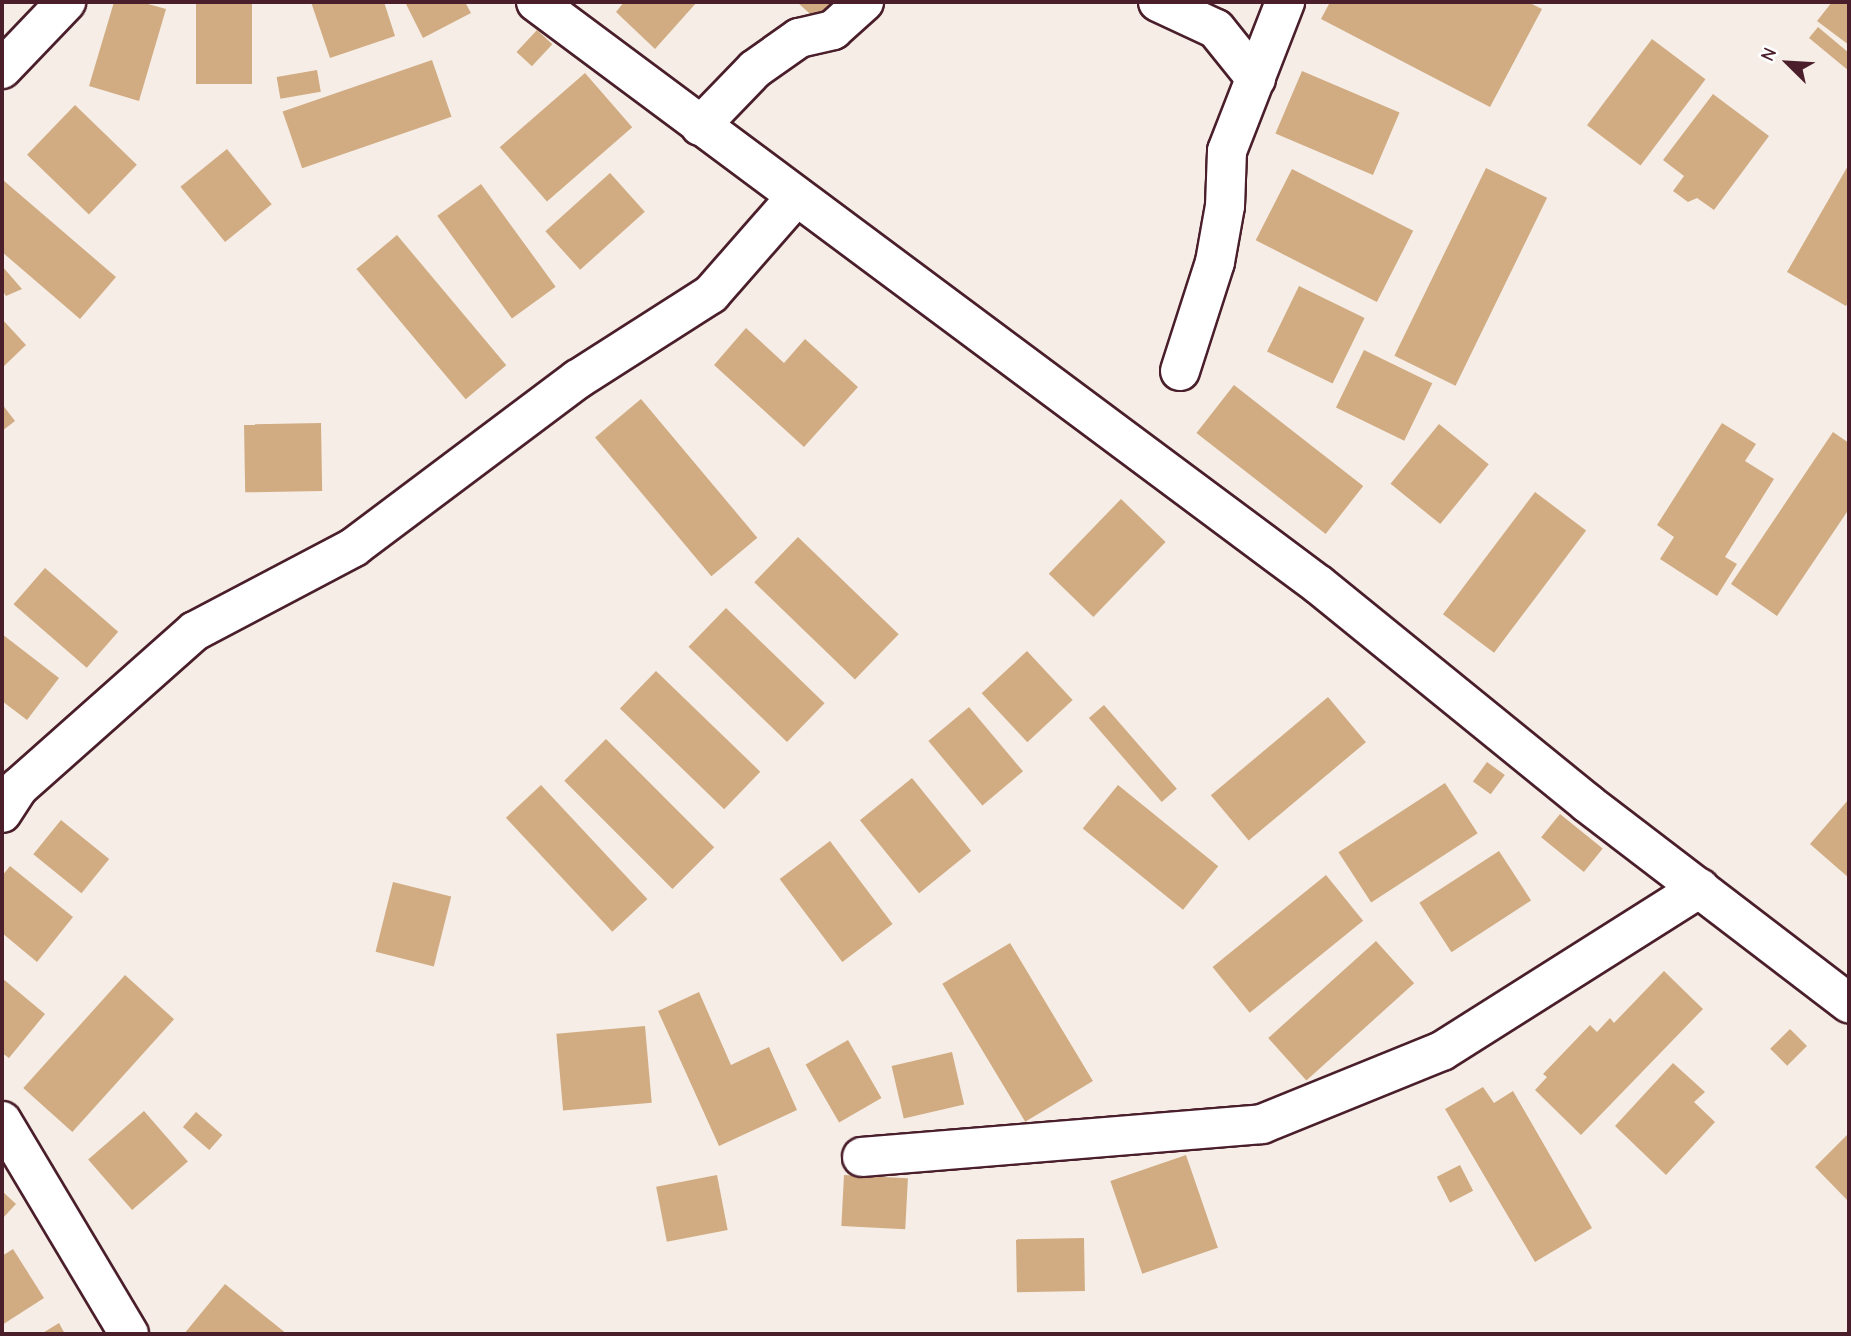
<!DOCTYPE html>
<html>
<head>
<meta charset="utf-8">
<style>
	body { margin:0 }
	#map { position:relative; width:1851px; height:1336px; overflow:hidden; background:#f6eee6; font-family:"Comic Neue",sans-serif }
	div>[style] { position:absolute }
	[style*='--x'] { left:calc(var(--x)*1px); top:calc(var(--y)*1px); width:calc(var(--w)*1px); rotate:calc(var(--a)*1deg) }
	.building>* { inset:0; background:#d1ac83; transform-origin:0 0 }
	.roads { filter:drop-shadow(2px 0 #4a1f2b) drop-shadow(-2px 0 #4a1f2b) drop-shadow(0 2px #4a1f2b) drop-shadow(0 -2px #4a1f2b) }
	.minor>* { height:38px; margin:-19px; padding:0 19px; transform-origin:19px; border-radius:19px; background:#fff }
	span { translate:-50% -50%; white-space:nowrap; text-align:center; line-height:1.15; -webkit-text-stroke:5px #fff; paint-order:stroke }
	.frame { position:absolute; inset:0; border:4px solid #4a1f2b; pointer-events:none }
	.north { position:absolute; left:1753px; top:28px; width:70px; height:70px; -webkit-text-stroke:5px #fff; paint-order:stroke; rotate:294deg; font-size:19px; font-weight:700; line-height:28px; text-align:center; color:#4a1f2b }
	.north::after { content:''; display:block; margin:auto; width:24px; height:32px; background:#4a1f2b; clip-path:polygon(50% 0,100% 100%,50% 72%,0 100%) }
</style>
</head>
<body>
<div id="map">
	<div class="building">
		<i style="clip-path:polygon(114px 2px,141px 2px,166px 9px,139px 101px,89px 86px)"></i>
		<i style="left:196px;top:2px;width:56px;height:82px"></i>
		<i style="clip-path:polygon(311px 2px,384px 2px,395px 36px,330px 58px)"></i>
		<i style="clip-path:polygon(405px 2px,465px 2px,471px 13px,423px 38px)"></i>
		<i style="clip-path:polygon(624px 2px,697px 2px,655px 49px,616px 12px)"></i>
		<i style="clip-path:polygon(797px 2px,842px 2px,821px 24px)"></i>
		<i style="clip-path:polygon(1330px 2px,1528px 2px,1542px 9px,1490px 107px,1321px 19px)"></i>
		<i style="clip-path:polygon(1832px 2px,1849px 2px,1849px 45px,1817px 21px)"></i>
		<i style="clip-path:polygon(1818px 27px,1849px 53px,1849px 71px,1809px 38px)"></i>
		<i style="left:537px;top:30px;width:21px;height:30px;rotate:43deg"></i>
		<i style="left:1652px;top:39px;width:67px;height:108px;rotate:37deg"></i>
		<i style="left:432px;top:60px;width:60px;height:158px;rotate:71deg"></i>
		<i style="left:317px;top:70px;width:22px;height:41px;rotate:80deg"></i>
		<i style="left:1302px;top:71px;width:106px;height:68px;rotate:23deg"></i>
		<i style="left:585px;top:73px;width:72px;height:113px;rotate:49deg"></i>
		<i style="clip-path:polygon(1713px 94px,1769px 136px,1714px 210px,1697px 198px,1688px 202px,1673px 191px,1684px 176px,1663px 160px)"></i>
		<i style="left:75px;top:105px;width:86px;height:69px;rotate:44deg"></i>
		<i style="left:227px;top:149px;width:71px;height:60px;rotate:51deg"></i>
		<i style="clip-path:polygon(1849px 164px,1849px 301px,1846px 306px,1787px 272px)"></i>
		<i style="left:1486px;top:168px;width:68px;height:209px;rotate:26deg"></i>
		<i style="left:1292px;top:169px;width:136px;height:80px;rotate:27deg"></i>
		<i style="left:610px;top:173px;width:52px;height:87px;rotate:48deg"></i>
		<i style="clip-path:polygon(3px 180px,116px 277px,80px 319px,2px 252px)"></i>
		<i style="left:481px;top:184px;width:127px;height:54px;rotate:54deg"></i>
		<i style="left:397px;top:235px;width:170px;height:53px;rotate:50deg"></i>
		<i style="clip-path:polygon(2px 266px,22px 289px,6px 296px,2px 290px)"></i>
		<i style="left:1299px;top:286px;width:73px;height:73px;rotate:26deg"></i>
		<i style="clip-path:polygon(2px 319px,26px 345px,2px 368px)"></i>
		<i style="clip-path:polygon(746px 328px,784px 363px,805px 339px,858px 387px,804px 447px,714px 365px)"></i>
		<i style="left:1364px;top:350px;width:76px;height:64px;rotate:26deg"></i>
		<i style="left:1234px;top:385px;width:164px;height:61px;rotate:38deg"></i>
		<i style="left:641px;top:399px;width:181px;height:60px;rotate:50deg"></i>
		<i style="clip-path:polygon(2px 404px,15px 421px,2px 431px)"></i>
		<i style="left:321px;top:423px;width:68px;height:77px;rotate:89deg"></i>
		<i style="clip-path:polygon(1722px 423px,1756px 444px,1745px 461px,1774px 479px,1725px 557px,1737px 564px,1717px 596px,1660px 559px,1674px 537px,1657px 525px)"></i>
		<i style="left:1439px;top:424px;width:64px;height:77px;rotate:39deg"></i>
		<i style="clip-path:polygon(1833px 432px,1849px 443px,1849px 509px,1777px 616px,1731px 584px)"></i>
		<i style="left:1535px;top:492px;width:64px;height:153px;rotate:37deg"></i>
		<i style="left:1121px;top:499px;width:62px;height:104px;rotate:44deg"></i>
		<i style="left:798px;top:537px;width:140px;height:63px;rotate:44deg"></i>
		<i style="left:45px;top:568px;width:97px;height:48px;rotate:41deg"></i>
		<i style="left:726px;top:608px;width:137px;height:54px;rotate:44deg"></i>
		<i style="clip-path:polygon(2px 634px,59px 678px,27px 720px,2px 701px)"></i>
		<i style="left:1027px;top:651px;width:67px;height:62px;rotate:47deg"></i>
		<i style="left:656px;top:671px;width:145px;height:52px;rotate:44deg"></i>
		<i style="left:1328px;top:697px;width:59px;height:153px;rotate:50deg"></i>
		<i style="left:1104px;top:705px;width:111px;height:20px;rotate:49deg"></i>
		<i style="left:969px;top:707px;width:84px;height:53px;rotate:50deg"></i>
		<i style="left:606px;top:739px;width:153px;height:59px;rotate:45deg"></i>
		<i style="left:1487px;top:762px;width:22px;height:24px;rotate:36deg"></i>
		<i style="left:912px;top:778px;width:94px;height:67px;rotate:51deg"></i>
		<i style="left:1445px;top:783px;width:60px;height:127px;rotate:57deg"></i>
		<i style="left:541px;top:785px;width:156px;height:48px;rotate:47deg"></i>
		<i style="left:1118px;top:785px;width:129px;height:56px;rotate:39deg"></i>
		<i style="clip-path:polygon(1849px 799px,1849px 878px,1810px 844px)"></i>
		<i style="left:1560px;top:814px;width:55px;height:30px;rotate:39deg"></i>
		<i style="left:61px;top:820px;width:62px;height:44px;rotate:39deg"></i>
		<i style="left:830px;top:841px;width:104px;height:63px;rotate:53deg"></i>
		<i style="left:1499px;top:851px;width:59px;height:95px;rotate:57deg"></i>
		<i style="clip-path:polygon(10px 866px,73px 917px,37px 962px,2px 933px,2px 876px)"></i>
		<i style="left:1326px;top:875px;width:59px;height:146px;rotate:51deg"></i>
		<i style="left:393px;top:882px;width:60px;height:72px;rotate:14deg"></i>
		<i style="left:1376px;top:941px;width:57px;height:145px;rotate:48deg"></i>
		<i style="left:1010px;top:943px;width:161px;height:79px;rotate:59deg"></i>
		<i style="clip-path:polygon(1664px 971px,1703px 1009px,1581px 1135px,1535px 1090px,1547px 1077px,1543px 1074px,1590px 1025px,1597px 1032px,1610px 1018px,1614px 1023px)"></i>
		<i style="left:125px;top:975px;width:66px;height:152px;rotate:42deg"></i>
		<i style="clip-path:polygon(2px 978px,45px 1014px,9px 1058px,2px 1053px)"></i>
		<i style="clip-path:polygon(699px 992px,731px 1065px,769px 1047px,797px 1110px,719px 1146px,658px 1011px)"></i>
		<i style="left:645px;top:1026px;width:77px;height:89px;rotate:85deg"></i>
		<i style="left:1790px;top:1029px;width:24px;height:28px;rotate:45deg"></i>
		<i style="left:848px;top:1040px;width:67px;height:49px;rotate:60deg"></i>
		<i style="left:952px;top:1052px;width:54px;height:62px;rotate:77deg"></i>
		<i style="clip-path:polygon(1673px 1063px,1705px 1092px,1694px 1102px,1715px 1122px,1666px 1175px,1615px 1126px)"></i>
		<i style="clip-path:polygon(1483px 1087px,1494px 1103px,1513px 1091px,1592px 1228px,1535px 1262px,1445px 1109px)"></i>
		<i style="left:144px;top:1111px;width:67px;height:74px;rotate:49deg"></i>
		<i style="left:196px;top:1112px;width:35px;height:20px;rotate:41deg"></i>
		<i style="clip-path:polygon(1849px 1133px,1849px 1202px,1815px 1167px)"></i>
		<i style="left:1186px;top:1155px;width:98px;height:80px;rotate:71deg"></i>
		<i style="left:1460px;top:1165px;width:29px;height:26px;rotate:63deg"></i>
		<i style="left:717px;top:1175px;width:56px;height:62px;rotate:79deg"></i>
		<i style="left:844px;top:1175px;width:64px;height:51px;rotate:3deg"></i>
		<i style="clip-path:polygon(2px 1191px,16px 1204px,2px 1219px)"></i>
		<i style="left:1084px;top:1238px;width:53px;height:68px;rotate:89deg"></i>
		<i style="clip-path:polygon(13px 1249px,44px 1298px,2px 1325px,2px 1256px)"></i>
		<i style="clip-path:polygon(225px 1284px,287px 1334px,184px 1334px)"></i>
		<i style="clip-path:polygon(59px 1323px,65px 1334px,41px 1334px)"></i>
	</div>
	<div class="roads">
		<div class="minor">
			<i style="--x:536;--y:2;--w:976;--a:36.67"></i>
			<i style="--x:1319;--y:585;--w:345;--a:39.1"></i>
			<i style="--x:1587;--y:803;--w:330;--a:37.4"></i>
			<i style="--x:1158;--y:2;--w:64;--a:25"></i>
			<i style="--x:1216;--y:29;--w:64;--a:51.3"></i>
			<i style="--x:2;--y:69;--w:93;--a:-46.3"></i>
			<i style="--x:700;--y:126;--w:79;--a:-46"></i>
			<i style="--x:755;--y:69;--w:54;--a:-35.2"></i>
			<i style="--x:799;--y:38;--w:35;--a:-13"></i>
			<i style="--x:833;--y:30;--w:42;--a:-42.1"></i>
			<i style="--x:1180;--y:371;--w:114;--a:-72.2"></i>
			<i style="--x:1215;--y:262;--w:57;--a:-79.9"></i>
			<i style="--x:1225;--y:206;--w:55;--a:-87.9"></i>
			<i style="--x:1227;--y:151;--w:160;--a:-68.7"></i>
			<i style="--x:2;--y:813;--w:31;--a:-57"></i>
			<i style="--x:19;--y:787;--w:235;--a:-41.6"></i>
			<i style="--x:195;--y:631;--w:180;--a:-27.8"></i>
			<i style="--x:354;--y:547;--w:280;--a:-36.9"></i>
			<i style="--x:578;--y:379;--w:158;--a:-32.6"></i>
			<i style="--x:711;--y:294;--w:129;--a:-48.8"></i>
			<i style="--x:2;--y:1121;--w:248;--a:59.2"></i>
			<i style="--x:862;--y:1157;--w:401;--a:-4.7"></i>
			<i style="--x:1262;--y:1124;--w:194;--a:-22.1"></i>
			<i style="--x:1442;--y:1051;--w:305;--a:-32.3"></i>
		</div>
	</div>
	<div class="frame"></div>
	<div class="north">N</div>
</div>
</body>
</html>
